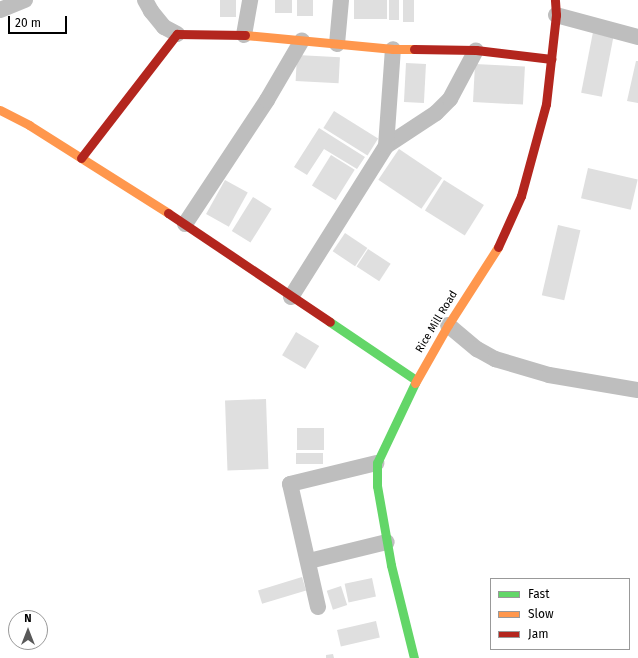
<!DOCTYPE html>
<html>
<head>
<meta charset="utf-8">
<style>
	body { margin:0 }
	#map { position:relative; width:638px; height:658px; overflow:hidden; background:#fff; font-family:"Fira Sans",sans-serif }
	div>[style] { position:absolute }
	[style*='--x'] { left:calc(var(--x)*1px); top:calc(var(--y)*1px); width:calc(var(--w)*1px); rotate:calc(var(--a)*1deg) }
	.building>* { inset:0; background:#dfdfdf; transform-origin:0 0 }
	.street>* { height:16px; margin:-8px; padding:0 8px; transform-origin:8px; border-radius:8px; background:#bebebe }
	.fast>* { height:9px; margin:-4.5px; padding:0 4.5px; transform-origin:4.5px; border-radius:4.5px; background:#63d668 }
	.slow>* { height:9px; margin:-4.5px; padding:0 4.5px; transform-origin:4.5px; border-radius:4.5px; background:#ff974d }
	.jam>* { height:9px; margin:-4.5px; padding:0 4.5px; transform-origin:4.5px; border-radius:4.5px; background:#b3261e }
	span { translate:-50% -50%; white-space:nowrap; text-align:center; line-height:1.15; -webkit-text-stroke:3px #fff; paint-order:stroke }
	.street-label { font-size:11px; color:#000 }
	.legend { position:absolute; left:490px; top:578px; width:140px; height:72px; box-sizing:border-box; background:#fff; border:1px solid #999; margin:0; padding:5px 7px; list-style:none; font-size:12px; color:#000 }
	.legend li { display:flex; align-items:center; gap:8px; height:20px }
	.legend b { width:20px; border:1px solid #999 }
	.north { position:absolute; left:8px; top:610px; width:40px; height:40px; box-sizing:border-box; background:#fff; border:1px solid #999; border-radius:50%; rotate:0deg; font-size:11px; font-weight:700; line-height:16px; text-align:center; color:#000 }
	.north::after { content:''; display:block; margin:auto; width:14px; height:18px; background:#595959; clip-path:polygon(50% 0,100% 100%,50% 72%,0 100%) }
	.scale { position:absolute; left:8px; top:16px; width:59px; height:18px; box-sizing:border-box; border:2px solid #000; border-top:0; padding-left:5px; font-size:12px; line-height:14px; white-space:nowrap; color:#000; -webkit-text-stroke:3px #fff; paint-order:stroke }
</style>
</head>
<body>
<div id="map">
	<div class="building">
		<i style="left:220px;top:0;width:16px;height:17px"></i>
		<i style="left:275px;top:0;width:17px;height:13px"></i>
		<i style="left:297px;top:0;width:16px;height:16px"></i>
		<i style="left:354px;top:0;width:33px;height:19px"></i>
		<i style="left:389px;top:0;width:10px;height:20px"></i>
		<i style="left:403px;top:0;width:11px;height:22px"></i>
		<i style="left:593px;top:32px;width:21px;height:62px;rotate:11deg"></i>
		<i style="left:297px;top:55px;width:43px;height:26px;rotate:3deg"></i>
		<i style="clip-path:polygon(636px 61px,638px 61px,638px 103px,627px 101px)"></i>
		<i style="left:406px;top:63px;width:20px;height:39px;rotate:3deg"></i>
		<i style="left:475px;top:64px;width:50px;height:38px;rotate:3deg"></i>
		<i style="left:334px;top:111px;width:52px;height:20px;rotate:32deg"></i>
		<i style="clip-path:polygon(319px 128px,365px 157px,357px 169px,324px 149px,307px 175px,294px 167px)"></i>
		<i style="left:399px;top:149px;width:52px;height:37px;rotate:34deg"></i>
		<i style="left:331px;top:155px;width:28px;height:36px;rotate:32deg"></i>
		<i style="left:588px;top:168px;width:51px;height:31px;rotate:13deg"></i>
		<i style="left:225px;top:180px;width:26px;height:39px;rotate:29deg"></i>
		<i style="left:444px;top:180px;width:47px;height:36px;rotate:32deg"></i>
		<i style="left:253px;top:197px;width:22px;height:40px;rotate:32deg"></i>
		<i style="left:558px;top:225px;width:23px;height:72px;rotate:13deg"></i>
		<i style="left:345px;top:233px;width:27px;height:22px;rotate:34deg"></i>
		<i style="left:368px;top:249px;width:27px;height:21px;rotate:33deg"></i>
		<i style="left:296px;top:332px;width:27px;height:27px;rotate:31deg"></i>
		<i style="left:266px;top:399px;width:70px;height:41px;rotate:88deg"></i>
		<i style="left:297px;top:428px;width:27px;height:22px"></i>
		<i style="left:296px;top:453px;width:27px;height:11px"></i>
		<i style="left:302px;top:577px;width:14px;height:46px;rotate:73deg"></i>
		<i style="left:372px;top:578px;width:19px;height:28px;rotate:78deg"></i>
		<i style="left:341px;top:586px;width:20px;height:15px;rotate:72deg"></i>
		<i style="left:376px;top:621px;width:17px;height:40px;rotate:77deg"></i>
		<i style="clip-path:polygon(333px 654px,334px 658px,326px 658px,326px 655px)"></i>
	</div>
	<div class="street">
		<i style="--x:145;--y:0;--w:13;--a:61"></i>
		<i style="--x:151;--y:11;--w:21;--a:51"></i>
		<i style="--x:164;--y:27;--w:15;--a:28"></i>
		<i style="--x:0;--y:10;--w:27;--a:-22"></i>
		<i style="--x:556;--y:15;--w:85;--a:15"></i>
		<i style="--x:244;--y:35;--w:36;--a:-80"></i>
		<i style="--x:337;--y:44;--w:44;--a:-84.8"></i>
		<i style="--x:386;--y:146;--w:60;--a:-33.4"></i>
		<i style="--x:436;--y:113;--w:20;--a:-45"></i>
		<i style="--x:450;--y:99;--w:55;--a:-62"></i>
		<i style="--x:185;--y:224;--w:149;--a:-56.5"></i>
		<i style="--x:267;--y:100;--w:69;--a:-59.7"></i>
		<i style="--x:291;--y:297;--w:178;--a:-57.8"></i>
		<i style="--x:386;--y:146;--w:97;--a:-85.9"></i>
		<i style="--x:448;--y:325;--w:38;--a:40"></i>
		<i style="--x:477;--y:349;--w:21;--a:29"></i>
		<i style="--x:495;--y:359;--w:56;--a:16.5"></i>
		<i style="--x:549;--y:375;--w:90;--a:9.6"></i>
		<i style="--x:309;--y:561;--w:80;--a:-13.7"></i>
		<i style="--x:318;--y:607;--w:126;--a:-102.8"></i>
		<i style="--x:290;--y:484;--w:89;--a:-13.6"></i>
	</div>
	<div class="fast">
		<i style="--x:330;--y:322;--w:104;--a:34"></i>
		<i style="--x:414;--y:658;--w:96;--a:-103.9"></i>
		<i style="--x:391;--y:565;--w:80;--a:-100"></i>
		<i style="--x:377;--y:486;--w:23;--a:-90"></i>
		<i style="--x:377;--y:463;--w:89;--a:-64.6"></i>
	</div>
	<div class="slow">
		<i style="--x:245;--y:35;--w:149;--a:5.4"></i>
		<i style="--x:393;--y:49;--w:21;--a:0"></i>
		<i style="--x:0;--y:110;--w:33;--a:27"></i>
		<i style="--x:29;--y:125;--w:165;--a:32.3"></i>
		<i style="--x:415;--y:383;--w:67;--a:-60.4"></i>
		<i style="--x:448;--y:325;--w:93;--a:-57.3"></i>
	</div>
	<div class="jam">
		<i style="--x:414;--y:49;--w:62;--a:0.9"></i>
		<i style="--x:476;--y:50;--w:76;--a:6.8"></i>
		<i style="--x:81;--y:158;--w:157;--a:-52.3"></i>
		<i style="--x:177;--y:34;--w:68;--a:0.8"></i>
		<i style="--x:168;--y:213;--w:195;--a:33.9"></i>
		<i style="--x:498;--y:247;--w:56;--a:-65.7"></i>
		<i style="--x:521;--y:196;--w:95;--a:-74.8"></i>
		<i style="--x:546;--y:104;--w:90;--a:-83.6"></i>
		<i style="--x:556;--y:15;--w:15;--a:-94"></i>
	</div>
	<div class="street-label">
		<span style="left:437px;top:322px;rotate:-59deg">Rice Mill Road</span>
	</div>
	<ul class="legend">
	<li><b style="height:5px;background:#63d668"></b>Fast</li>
	<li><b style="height:5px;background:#ff974d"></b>Slow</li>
	<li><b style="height:5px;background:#b3261e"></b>Jam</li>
	</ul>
	<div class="north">N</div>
	<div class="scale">20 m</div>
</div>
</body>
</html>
